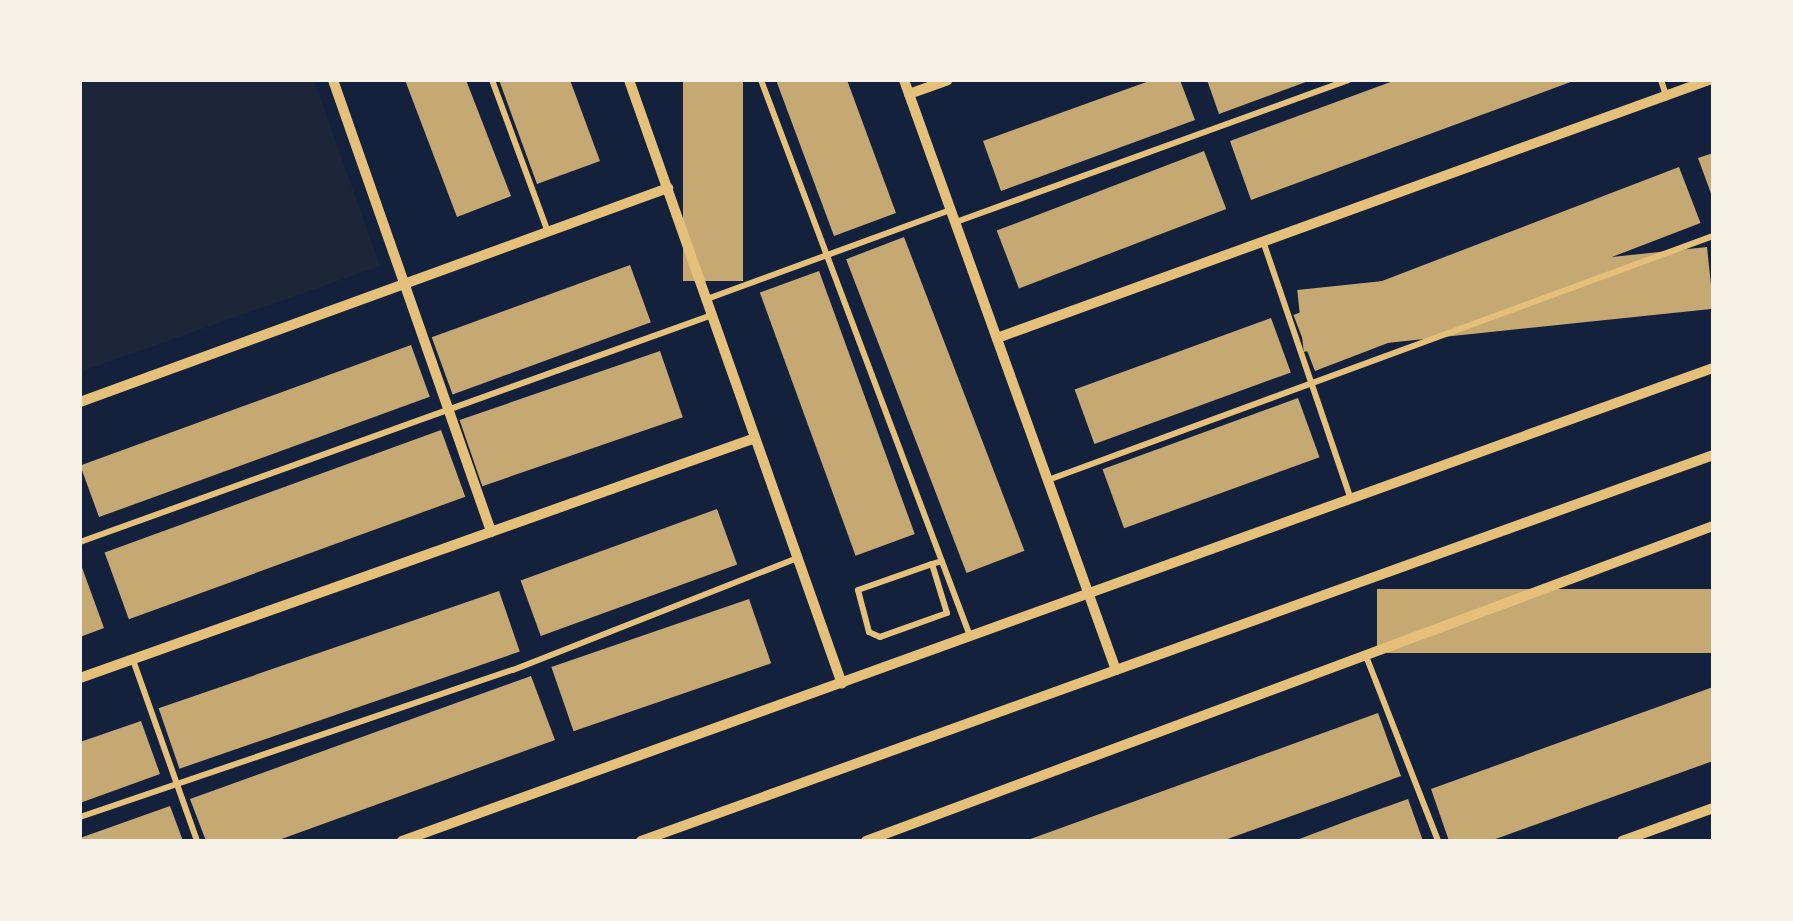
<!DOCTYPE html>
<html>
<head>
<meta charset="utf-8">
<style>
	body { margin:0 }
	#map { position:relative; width:1793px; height:921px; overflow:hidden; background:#14213d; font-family:"Work Sans",sans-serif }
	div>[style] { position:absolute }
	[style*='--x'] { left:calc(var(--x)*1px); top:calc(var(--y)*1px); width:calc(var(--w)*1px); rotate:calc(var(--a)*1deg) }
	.green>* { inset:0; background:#1d2539 }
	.building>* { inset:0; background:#c6a872; transform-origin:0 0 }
	.service>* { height:6px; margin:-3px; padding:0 3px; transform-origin:3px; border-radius:3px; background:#e5c07b }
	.minor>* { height:10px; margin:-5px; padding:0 5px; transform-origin:5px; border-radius:5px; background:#e5c07b }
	span { translate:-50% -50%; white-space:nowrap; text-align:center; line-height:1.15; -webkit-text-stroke:8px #f6f1e7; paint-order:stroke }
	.frame { position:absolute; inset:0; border:82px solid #f6f1e7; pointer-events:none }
</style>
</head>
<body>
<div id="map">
	<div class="green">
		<i style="clip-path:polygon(80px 80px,314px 80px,380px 266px,80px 372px)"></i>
	</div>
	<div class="building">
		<i style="clip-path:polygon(405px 80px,466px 80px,511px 196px,457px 217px)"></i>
		<i style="clip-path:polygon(499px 80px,570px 80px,600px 161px,537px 184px)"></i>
		<i style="left:683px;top:80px;width:60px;height:201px"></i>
		<i style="clip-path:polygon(776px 80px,847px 80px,896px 213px,834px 236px)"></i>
		<i style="clip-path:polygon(1152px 80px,1180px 80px,1195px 120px,1001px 191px,983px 141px)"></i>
		<i style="clip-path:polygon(1207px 80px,1311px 80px,1219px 114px)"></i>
		<i style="clip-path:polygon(1396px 80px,1576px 80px,1251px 200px,1230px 141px)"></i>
		<i style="left:1204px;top:151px;width:62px;height:222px;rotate:69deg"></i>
		<i style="clip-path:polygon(1713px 153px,1713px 199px,1698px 158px)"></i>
		<i style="left:1679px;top:167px;width:60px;height:413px;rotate:69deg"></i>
		<i style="left:904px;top:237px;width:336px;height:62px;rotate:69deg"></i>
		<i style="left:1707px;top:247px;width:62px;height:412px;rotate:84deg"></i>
		<i style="left:630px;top:265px;width:61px;height:211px;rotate:70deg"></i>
		<i style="left:819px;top:271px;width:280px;height:63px;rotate:70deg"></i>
		<i style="left:1271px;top:318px;width:58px;height:209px;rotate:70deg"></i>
		<i style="left:411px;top:345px;width:55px;height:352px;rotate:70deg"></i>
		<i style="left:660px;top:351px;width:70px;height:212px;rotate:71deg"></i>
		<i style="left:1298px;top:398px;width:63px;height:208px;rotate:70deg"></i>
		<i style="left:441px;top:430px;width:71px;height:358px;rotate:70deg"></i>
		<i style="left:717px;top:509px;width:59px;height:209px;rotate:70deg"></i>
		<i style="clip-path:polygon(80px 562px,104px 628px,80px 637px)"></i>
		<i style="left:1713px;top:589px;width:64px;height:336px;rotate:90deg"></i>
		<i style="left:499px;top:591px;width:64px;height:360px;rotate:71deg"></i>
		<i style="left:749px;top:599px;width:68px;height:209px;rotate:71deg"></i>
		<i style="clip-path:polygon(531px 676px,555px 740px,276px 841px,206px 841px,190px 799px)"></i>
		<i style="clip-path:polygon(1713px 687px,1713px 761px,1490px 841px,1449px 841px,1431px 789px)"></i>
		<i style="clip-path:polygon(1378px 713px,1401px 776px,1347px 796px,1222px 841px,1025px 841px)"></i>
		<i style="clip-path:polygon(141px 721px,160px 774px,80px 803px,80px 742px)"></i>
		<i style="clip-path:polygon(1408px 799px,1423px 841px,1294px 841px,1355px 818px)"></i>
		<i style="clip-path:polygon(170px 806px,183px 841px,80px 841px,80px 838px)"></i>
	</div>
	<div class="service">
		<i style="--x:492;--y:80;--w:162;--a:69.8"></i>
		<i style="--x:761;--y:80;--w:594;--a:69.4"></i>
		<i style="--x:1661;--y:80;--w:16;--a:72"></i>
		<i style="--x:956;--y:222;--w:417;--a:-19.9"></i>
		<i style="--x:1263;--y:241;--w:273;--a:71.2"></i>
		<i style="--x:707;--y:299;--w:259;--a:-20.1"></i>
		<i style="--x:1048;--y:480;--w:708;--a:-20.15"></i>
		<i style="--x:80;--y:542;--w:672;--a:-19.76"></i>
		<i style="--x:932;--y:564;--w:51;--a:73"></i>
		<i style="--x:947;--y:613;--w:71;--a:160.3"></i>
		<i style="--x:880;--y:637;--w:12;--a:-156"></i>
		<i style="--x:869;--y:632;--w:43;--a:-104.7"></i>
		<i style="--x:858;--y:590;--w:78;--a:-19.4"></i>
		<i style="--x:932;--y:564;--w:10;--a:-17"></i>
		<i style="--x:1366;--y:656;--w:199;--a:68.7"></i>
		<i style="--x:133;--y:660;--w:192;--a:70.5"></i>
		<i style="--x:80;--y:817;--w:457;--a:-18.8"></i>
		<i style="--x:513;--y:670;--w:305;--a:-21.5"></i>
	</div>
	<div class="minor">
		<i style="--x:333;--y:80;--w:479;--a:70.7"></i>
		<i style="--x:629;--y:80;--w:640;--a:70.57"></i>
		<i style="--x:904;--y:80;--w:627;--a:70.24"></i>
		<i style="--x:909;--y:94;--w:41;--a:-19.7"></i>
		<i style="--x:997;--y:338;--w:757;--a:-19.92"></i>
		<i style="--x:80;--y:402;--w:626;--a:-20"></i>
		<i style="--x:80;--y:678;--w:716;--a:-19.57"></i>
		<i style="--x:402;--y:841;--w:1394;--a:-19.84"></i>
		<i style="--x:641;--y:841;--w:1139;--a:-19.8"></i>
		<i style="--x:866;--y:841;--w:904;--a:-20.4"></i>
		<i style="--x:1622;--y:841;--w:97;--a:-19.9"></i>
	</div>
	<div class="frame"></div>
</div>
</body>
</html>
